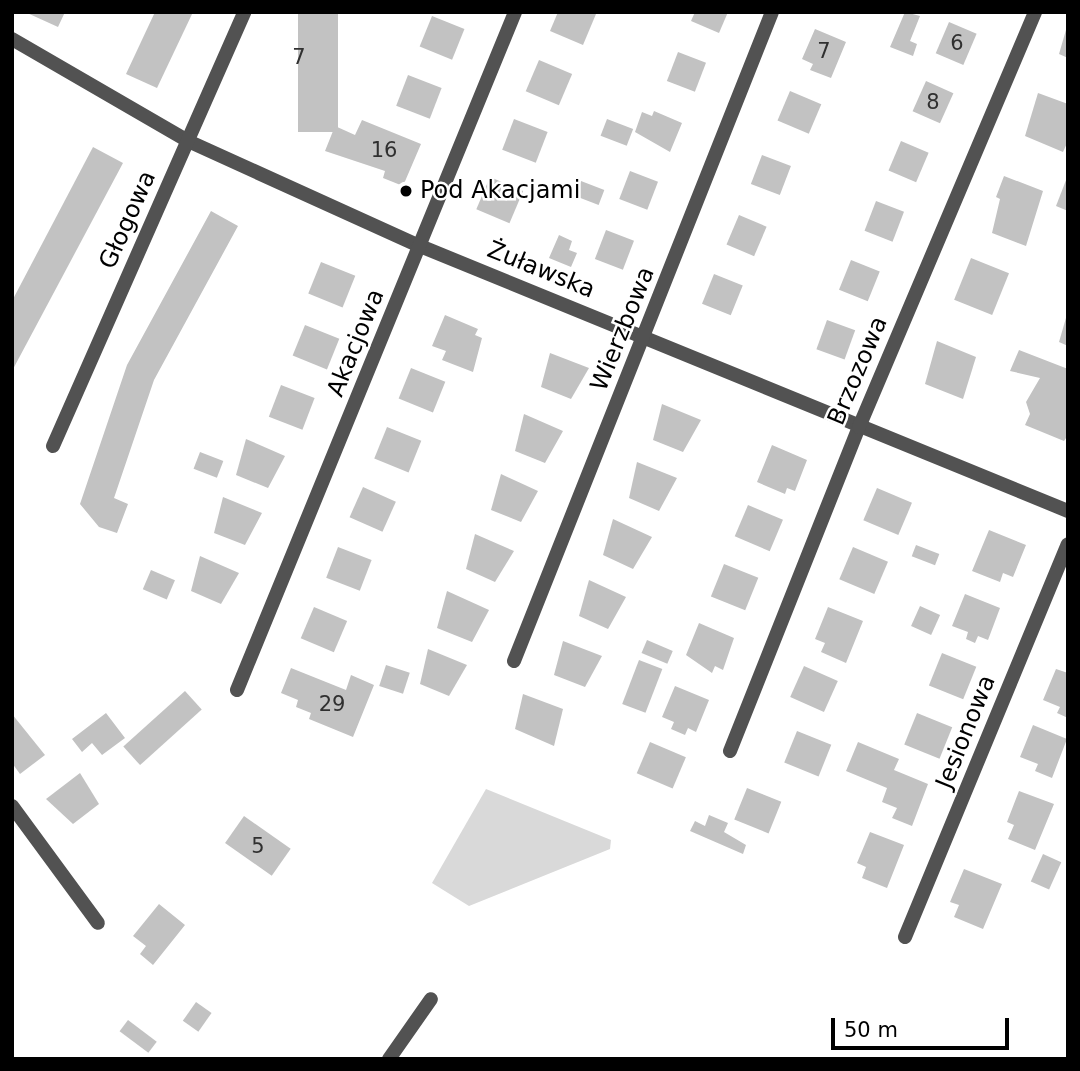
<!DOCTYPE html>
<html>
<head>
<meta charset="utf-8">
<style>
	body { margin:0 }
	#map { position:relative; width:1080px; height:1071px; overflow:hidden; background:#fff; font-family:"DejaVu Sans",sans-serif }
	div>[style] { position:absolute }
	[style*='--x'] { left:calc(var(--x)*1px); top:calc(var(--y)*1px); width:calc(var(--w)*1px); rotate:calc(var(--a)*1deg) }
	.green>* { inset:0; background:#d9d9d9 }
	.building>* { inset:0; background:#c2c2c2; transform-origin:0 0 }
	.service>* { height:14px; margin:-7px; padding:0 7px; transform-origin:7px; border-radius:7px; background:#525252 }
	.minor>* { height:14px; margin:-7px; padding:0 7px; transform-origin:7px; border-radius:7px; background:#525252 }
	.dots>* { width:19px; height:19px; translate:-50% -50%; box-sizing:border-box; border:4px solid #fff; border-radius:50% }
	span { translate:-50% -50%; white-space:nowrap; text-align:center; line-height:1.15; -webkit-text-stroke:5px #fff; paint-order:stroke }
	.number-label { font-size:21px; color:#303030 }
	.number-label span { -webkit-text-stroke-width:0 }
	.poi-label { font-size:24px; color:#000 }
	.left { translate:0 -50%; text-align:left }
	.street-label { font-size:24px; color:#000 }
	.frame { position:absolute; inset:0; border:14px solid #000; pointer-events:none }
	.scale { position:absolute; left:831px; top:1018px; width:178px; height:32px; box-sizing:border-box; border:4px solid #000; border-top:0; padding-left:9px; font-size:21px; line-height:24px; white-space:nowrap; color:#000; -webkit-text-stroke:5px #fff; paint-order:stroke }
</style>
</head>
<body>
<div id="map">
	<div class="green">
		<i style="clip-path:polygon(486px 789px,611px 840px,610px 849px,469px 906px,432px 883px)"></i>
	</div>
	<div class="building">
		<i style="clip-path:polygon(25px 12px,65px 12px,58px 27px)"></i>
		<i style="clip-path:polygon(155px 12px,193px 12px,157px 88px,126px 74px)"></i>
		<i style="left:298px;top:12px;width:40px;height:120px"></i>
		<i style="clip-path:polygon(558px 12px,596px 14px,583px 45px,550px 31px)"></i>
		<i style="clip-path:polygon(695px 12px,728px 12px,719px 33px,691px 21px)"></i>
		<i style="clip-path:polygon(905px 12px,920px 16px,910px 41px,917px 44px,913px 56px,890px 47px)"></i>
		<i style="left:432px;top:16px;width:35px;height:33px;rotate:22deg"></i>
		<i style="left:949px;top:22px;width:30px;height:34px;rotate:23deg"></i>
		<i style="clip-path:polygon(1068px 23px,1068px 58px,1059px 54px)"></i>
		<i style="clip-path:polygon(815px 29px,846px 42px,831px 78px,810px 70px,813px 64px,802px 59px)"></i>
		<i style="left:678px;top:52px;width:30px;height:31px;rotate:21deg"></i>
		<i style="left:539px;top:60px;width:36px;height:34px;rotate:23deg"></i>
		<i style="left:408px;top:75px;width:36px;height:33px;rotate:21deg"></i>
		<i style="left:926px;top:81px;width:30px;height:33px;rotate:24deg"></i>
		<i style="left:790px;top:91px;width:34px;height:32px;rotate:23deg"></i>
		<i style="clip-path:polygon(1038px 93px,1068px 104px,1068px 141px,1063px 152px,1025px 136px)"></i>
		<i style="clip-path:polygon(654px 111px,682px 123px,670px 152px,635px 132px,642px 112px,652px 116px)"></i>
		<i style="left:514px;top:119px;width:36px;height:33px;rotate:21deg"></i>
		<i style="left:607px;top:119px;width:28px;height:18px;rotate:21deg"></i>
		<i style="clip-path:polygon(362px 120px,421px 144px,403px 186px,383px 178px,385px 171px,325px 151px,335px 126px,355px 135px)"></i>
		<i style="left:901px;top:141px;width:30px;height:32px;rotate:23deg"></i>
		<i style="clip-path:polygon(93px 147px,123px 163px,12px 371px,12px 301px)"></i>
		<i style="left:762px;top:155px;width:31px;height:31px;rotate:21deg"></i>
		<i style="left:630px;top:171px;width:30px;height:30px;rotate:21deg"></i>
		<i style="clip-path:polygon(1068px 175px,1068px 211px,1056px 206px)"></i>
		<i style="clip-path:polygon(1004px 176px,1043px 191px,1026px 246px,992px 233px,1000px 199px,996px 197px)"></i>
		<i style="left:490px;top:177px;width:36px;height:35px;rotate:23deg"></i>
		<i style="left:581px;top:181px;width:25px;height:16px;rotate:21deg"></i>
		<i style="left:876px;top:201px;width:30px;height:32px;rotate:21deg"></i>
		<i style="clip-path:polygon(211px 211px,238px 226px,154px 380px,114px 498px,128px 504px,117px 533px,99px 527px,80px 504px,127px 365px)"></i>
		<i style="left:739px;top:215px;width:30px;height:32px;rotate:23deg"></i>
		<i style="left:606px;top:230px;width:30px;height:31px;rotate:21deg"></i>
		<i style="clip-path:polygon(559px 235px,572px 241px,569px 250px,577px 253px,571px 267px,549px 258px)"></i>
		<i style="left:971px;top:258px;width:41px;height:45px;rotate:22deg"></i>
		<i style="left:851px;top:260px;width:31px;height:32px;rotate:22deg"></i>
		<i style="left:321px;top:262px;width:37px;height:34px;rotate:22deg"></i>
		<i style="left:714px;top:274px;width:31px;height:32px;rotate:22deg"></i>
		<i style="clip-path:polygon(1068px 311px,1068px 346px,1059px 342px)"></i>
		<i style="clip-path:polygon(445px 315px,478px 329px,475px 335px,482px 338px,473px 372px,442px 360px,446px 351px,432px 346px)"></i>
		<i style="left:827px;top:320px;width:30px;height:31px;rotate:20deg"></i>
		<i style="left:305px;top:325px;width:37px;height:33px;rotate:22deg"></i>
		<i style="clip-path:polygon(937px 341px,976px 357px,963px 399px,925px 384px)"></i>
		<i style="clip-path:polygon(1019px 350px,1068px 369px,1068px 435px,1064px 441px,1025px 425px,1030px 414px,1026px 402px,1040px 378px,1010px 371px)"></i>
		<i style="clip-path:polygon(550px 353px,589px 368px,571px 399px,541px 387px)"></i>
		<i style="left:411px;top:368px;width:37px;height:33px;rotate:22deg"></i>
		<i style="left:281px;top:385px;width:36px;height:34px;rotate:21deg"></i>
		<i style="clip-path:polygon(662px 404px,701px 420px,683px 452px,653px 440px)"></i>
		<i style="clip-path:polygon(524px 414px,563px 431px,545px 463px,515px 451px)"></i>
		<i style="left:387px;top:427px;width:37px;height:34px;rotate:22deg"></i>
		<i style="clip-path:polygon(246px 439px,285px 456px,268px 488px,236px 475px)"></i>
		<i style="clip-path:polygon(772px 445px,807px 460px,795px 491px,787px 488px,785px 494px,757px 482px)"></i>
		<i style="left:200px;top:452px;width:25px;height:18px;rotate:21deg"></i>
		<i style="clip-path:polygon(637px 462px,677px 478px,659px 511px,629px 498px)"></i>
		<i style="clip-path:polygon(501px 474px,538px 491px,521px 522px,491px 510px)"></i>
		<i style="left:363px;top:487px;width:36px;height:33px;rotate:24deg"></i>
		<i style="left:877px;top:488px;width:38px;height:35px;rotate:23deg"></i>
		<i style="clip-path:polygon(223px 497px,262px 513px,245px 545px,214px 533px)"></i>
		<i style="left:748px;top:505px;width:38px;height:34px;rotate:23deg"></i>
		<i style="clip-path:polygon(613px 519px,652px 537px,633px 569px,603px 555px)"></i>
		<i style="clip-path:polygon(989px 530px,1026px 545px,1013px 577px,1003px 573px,1000px 582px,972px 571px)"></i>
		<i style="clip-path:polygon(475px 534px,514px 551px,495px 582px,466px 569px)"></i>
		<i style="left:916px;top:545px;width:25px;height:12px;rotate:21deg"></i>
		<i style="left:338px;top:547px;width:36px;height:33px;rotate:21deg"></i>
		<i style="left:853px;top:547px;width:38px;height:35px;rotate:23deg"></i>
		<i style="clip-path:polygon(200px 556px,239px 573px,221px 604px,191px 591px)"></i>
		<i style="left:724px;top:564px;width:37px;height:35px;rotate:22deg"></i>
		<i style="left:151px;top:570px;width:26px;height:21px;rotate:23deg"></i>
		<i style="clip-path:polygon(589px 580px,626px 597px,608px 629px,579px 616px)"></i>
		<i style="clip-path:polygon(447px 591px,489px 610px,472px 642px,437px 628px)"></i>
		<i style="clip-path:polygon(965px 594px,1000px 608px,988px 640px,978px 636px,975px 643px,966px 639px,968px 632px,952px 626px)"></i>
		<i style="left:920px;top:606px;width:22px;height:22px;rotate:24deg"></i>
		<i style="left:314px;top:607px;width:36px;height:34px;rotate:23deg"></i>
		<i style="clip-path:polygon(828px 607px,863px 621px,846px 663px,821px 652px,825px 643px,815px 639px)"></i>
		<i style="clip-path:polygon(699px 623px,734px 638px,723px 670px,715px 666px,712px 673px,686px 655px)"></i>
		<i style="left:647px;top:640px;width:28px;height:14px;rotate:23deg"></i>
		<i style="clip-path:polygon(563px 641px,602px 656px,585px 687px,554px 675px)"></i>
		<i style="clip-path:polygon(428px 649px,467px 665px,449px 696px,420px 684px)"></i>
		<i style="left:942px;top:653px;width:37px;height:35px;rotate:22deg"></i>
		<i style="left:639px;top:660px;width:25px;height:47px;rotate:21deg"></i>
		<i style="left:386px;top:665px;width:25px;height:22px;rotate:18deg"></i>
		<i style="left:804px;top:666px;width:37px;height:34px;rotate:24deg"></i>
		<i style="clip-path:polygon(291px 668px,346px 690px,351px 675px,374px 685px,353px 737px,309px 719px,311px 713px,296px 707px,298px 700px,281px 693px)"></i>
		<i style="clip-path:polygon(1056px 669px,1068px 673px,1068px 718px,1057px 713px,1060px 707px,1043px 700px)"></i>
		<i style="clip-path:polygon(675px 686px,709px 700px,696px 732px,688px 728px,685px 735px,671px 729px,674px 722px,662px 717px)"></i>
		<i style="left:185px;top:691px;width:25px;height:83px;rotate:48deg"></i>
		<i style="clip-path:polygon(523px 694px,563px 709px,554px 746px,515px 729px)"></i>
		<i style="clip-path:polygon(106px 713px,125px 738px,102px 755px,92px 743px,82px 752px,72px 739px)"></i>
		<i style="left:917px;top:713px;width:38px;height:34px;rotate:22deg"></i>
		<i style="clip-path:polygon(12px 714px,45px 755px,20px 774px,12px 763px)"></i>
		<i style="clip-path:polygon(1033px 725px,1067px 739px,1052px 778px,1035px 771px,1038px 764px,1020px 757px)"></i>
		<i style="left:797px;top:731px;width:37px;height:34px;rotate:22deg"></i>
		<i style="left:650px;top:742px;width:39px;height:34px;rotate:23deg"></i>
		<i style="clip-path:polygon(858px 742px,899px 759px,894px 770px,928px 784px,912px 826px,892px 818px,897px 808px,882px 802px,887px 788px,846px 771px)"></i>
		<i style="clip-path:polygon(80px 773px,99px 804px,73px 824px,46px 799px)"></i>
		<i style="left:747px;top:788px;width:37px;height:34px;rotate:22deg"></i>
		<i style="clip-path:polygon(1019px 791px,1054px 804px,1035px 850px,1008px 839px,1014px 825px,1007px 822px)"></i>
		<i style="clip-path:polygon(709px 815px,728px 823px,724px 832px,746px 845px,743px 854px,690px 831px,695px 821px,705px 826px)"></i>
		<i style="left:244px;top:816px;width:57px;height:33px;rotate:35deg"></i>
		<i style="clip-path:polygon(870px 832px,904px 845px,887px 888px,862px 878px,866px 867px,857px 863px)"></i>
		<i style="left:1043px;top:854px;width:20px;height:30px;rotate:24deg"></i>
		<i style="clip-path:polygon(964px 869px,1002px 884px,983px 929px,954px 917px,959px 905px,950px 902px)"></i>
		<i style="clip-path:polygon(159px 904px,185px 925px,153px 965px,140px 954px,146px 946px,133px 936px)"></i>
		<i style="left:196px;top:1002px;width:19px;height:23px;rotate:35deg"></i>
		<i style="left:128px;top:1020px;width:36px;height:14px;rotate:37deg"></i>
	</div>
	<div class="service">
		<i style="--x:389;--y:1059;--w:73;--a:-55"></i>
	</div>
	<div class="minor">
		<i style="--x:12;--y:39;--w:203;--a:30.1"></i>
		<i style="--x:188;--y:141;--w:255;--a:24.4"></i>
		<i style="--x:420;--y:246;--w:700;--a:22.24"></i>
		<i style="--x:53;--y:446;--w:474;--a:-66.2"></i>
		<i style="--x:514;--y:661;--w:698;--a:-68.32"></i>
		<i style="--x:237;--y:690;--w:733;--a:-67.7"></i>
		<i style="--x:730;--y:751;--w:349;--a:-68.3"></i>
		<i style="--x:859;--y:427;--w:451;--a:-67"></i>
		<i style="--x:12;--y:806;--w:145;--a:53.7"></i>
		<i style="--x:905;--y:937;--w:425;--a:-67.5"></i>
	</div>
	<div class="dots">
		<i style="left:406px;top:191px;background:#000"></i>
	</div>
	<div class="number-label">
		<span style="left:957px;top:43px">6</span>
		<span style="left:824px;top:51px">7</span>
		<span style="left:299px;top:57px">7</span>
		<span style="left:933px;top:102px">8</span>
		<span style="left:384px;top:150px">16</span>
		<span style="left:332px;top:704px">29</span>
		<span style="left:258px;top:846px">5</span>
	</div>
	<div class="poi-label">
		<span class="left" style="left:420px;top:191px">Pod Akacjami</span>
	</div>
	<div class="street-label">
		<span style="left:128px;top:220px;rotate:-66deg">Głogowa</span>
		<span style="left:541px;top:270px;rotate:22deg">Żuławska</span>
		<span style="left:623px;top:329px;rotate:-68deg">Wierzbowa</span>
		<span style="left:356px;top:343px;rotate:-68deg">Akacjowa</span>
		<span style="left:858px;top:371px;rotate:-67deg">Brzozowa</span>
		<span style="left:966px;top:732px;rotate:-68deg">Jesionowa</span>
	</div>
	<div class="frame"></div>
	<div class="scale">50 m</div>
</div>
</body>
</html>
